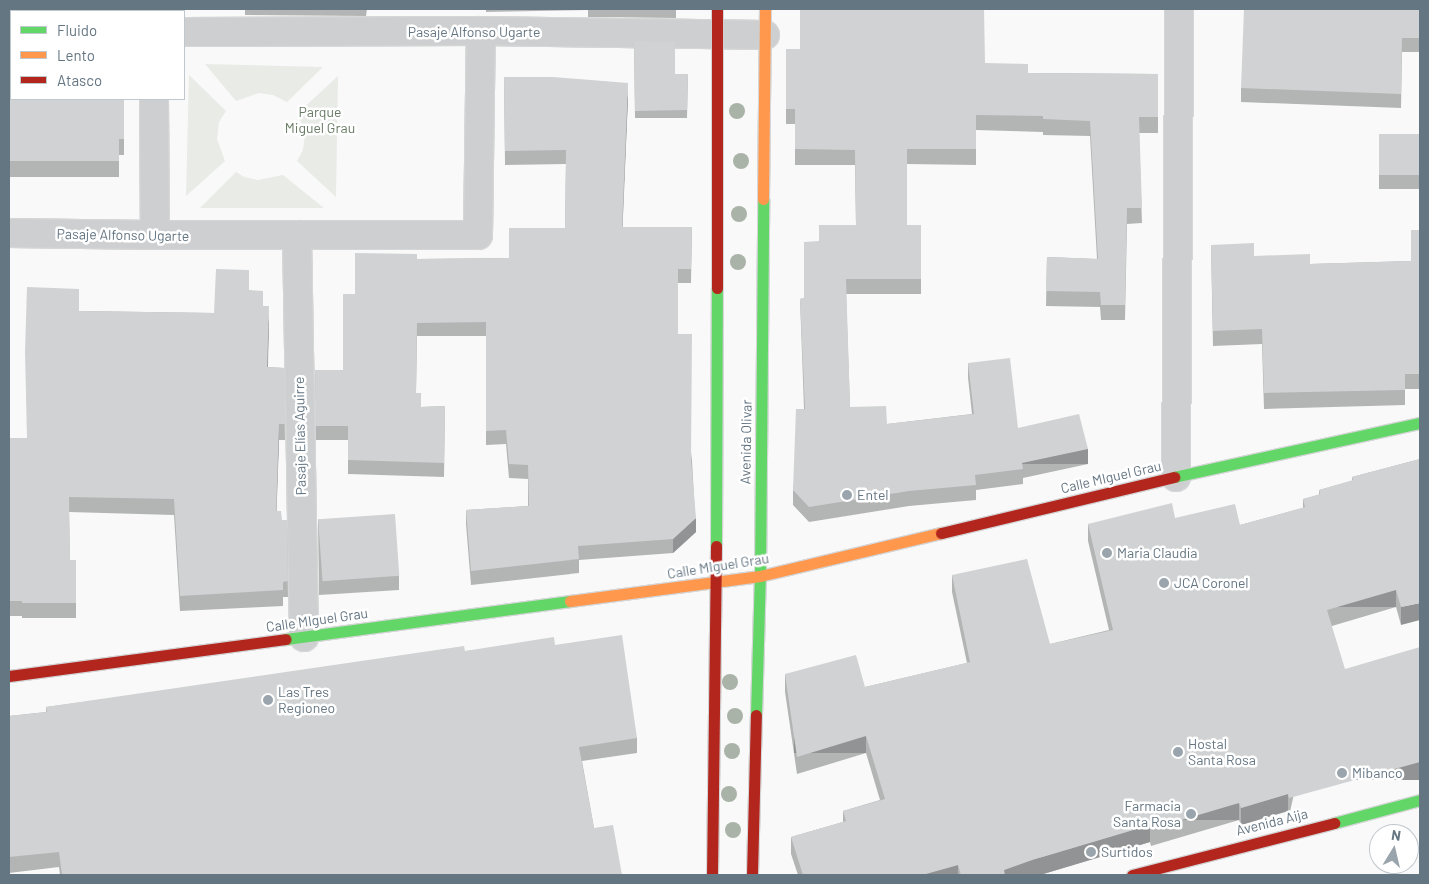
<!DOCTYPE html>
<html>
<head>
<meta charset="utf-8">
<style>
	body { margin:0 }
	#map { position:relative; width:1429px; height:884px; overflow:hidden; background:#f9f9f9; font-family:Barlow,sans-serif }
	div>[style] { position:absolute }
	[style*='--x'] { left:calc(var(--x)*1px); top:calc(var(--y)*1px); width:calc(var(--w)*1px); rotate:calc(var(--a)*1deg) }
	.green>* { inset:0; background:#e8ebe6 }
	.roads { filter:drop-shadow(1px 0 #d5d6d7) drop-shadow(-1px 0 #d5d6d7) drop-shadow(0 1px #d5d6d7) drop-shadow(0 -1px #d5d6d7) }
	.street>* { height:28px; margin:-14px; padding:0 14px; transform-origin:14px; border-radius:14px; background:#cecfd0 }
	.fast>* { height:11px; margin:-5.5px; padding:0 5.5px; transform-origin:5.5px; border-radius:5.5px; background:#63d668 }
	.slow>* { height:11px; margin:-5.5px; padding:0 5.5px; transform-origin:5.5px; border-radius:5.5px; background:#ff974d }
	.jam>* { height:11px; margin:-5.5px; padding:0 5.5px; transform-origin:5.5px; border-radius:5.5px; background:#b3261e }
	.trees>* { width:16px; height:16px; margin:-8px; border-radius:50%; background:#a9b3a7 }
	.wall>* { inset:0; background:#b3b5b5; transform-origin:0 0 }
	.shaded-wall>* { inset:0; background:#929394; transform-origin:0 0 }
	.building>* { inset:0; background:#d0d2d3; transform-origin:0 0 }
	.dots>* { width:14px; height:14px; translate:-50% -50%; box-sizing:border-box; border:2px solid #fff; border-radius:50% }
	span { translate:-50% -50%; white-space:nowrap; text-align:center; line-height:1.15; -webkit-text-stroke:5px #fff; paint-order:stroke }
	.street-label { font-size:14px; color:#657683 }
	.park-label { font-size:14px; color:#687a64 }
	.poi-label { font-size:14px; color:#657683 }
	.left { translate:0 -50%; text-align:left }
	.right { translate:-100% -50%; text-align:right }
	.frame { position:absolute; inset:0; border:10px solid #657683; pointer-events:none }
	.legend { position:absolute; left:10px; top:10px; width:175px; height:90px; box-sizing:border-box; background:#fff; border:1px solid #c1c8cd; margin:0; padding:6px 9px; list-style:none; font-size:15px; color:#657683 }
	.legend li { display:flex; align-items:center; gap:10px; height:25px }
	.legend b { width:25px; border:1px solid #c1c8cd }
	.north { position:absolute; left:1369px; top:824px; width:50px; height:50px; box-sizing:border-box; background:#fff; border:1px solid #c1c8cd; border-radius:50%; rotate:9deg; font-size:14px; font-weight:700; line-height:20px; text-align:center; color:#657683 }
	.north::after { content:''; display:block; margin:auto; width:18px; height:22px; background:#99a4ac; clip-path:polygon(50% 0,100% 100%,50% 72%,0 100%) }
</style>
</head>
<body>
<div id="map">
	<div class="green">
		<i style="clip-path:polygon(205px 64px,323px 67px,287px 102px,273px 95px,259px 93px,236px 101px)"></i>
		<i style="clip-path:polygon(189px 75px,226px 111px,219px 122px,217px 139px,225px 161px,186px 196px)"></i>
		<i style="clip-path:polygon(338px 76px,336px 197px,297px 161px,303px 150px,305px 134px,298px 113px)"></i>
		<i style="clip-path:polygon(236px 172px,244px 177px,258px 180px,283px 175px,324px 208px,200px 208px)"></i>
	</div>
	<div class="roads">
		<div class="street">
			<i style="--x:154;--y:11;--w:2;--a:-90"></i>
			<i style="--x:184;--y:32;--w:297;--a:-0.2"></i>
			<i style="--x:481;--y:31;--w:284;--a:0.8"></i>
			<i style="--x:154;--y:99;--w:136;--a:89.6"></i>
			<i style="--x:9;--y:233;--w:146;--a:0.8"></i>
			<i style="--x:155;--y:235;--w:323;--a:0"></i>
			<i style="--x:478;--y:235;--w:204;--a:-89.2"></i>
			<i style="--x:297;--y:235;--w:402;--a:89"></i>
			<i style="--x:1176;--y:477;--w:468;--a:-89.6"></i>
		</div>
		<div class="fast">
			<i style="--x:1174;--y:477;--w:252;--a:-12.4"></i>
			<i style="--x:716;--y:546;--w:258;--a:-89.8"></i>
			<i style="--x:286;--y:639;--w:287;--a:-7.6"></i>
			<i style="--x:756;--y:715;--w:139;--a:-88.4"></i>
			<i style="--x:760;--y:576;--w:377;--a:-89.5"></i>
			<i style="--x:1334;--y:823;--w:89;--a:-15"></i>
		</div>
		<div class="slow">
			<i style="--x:763;--y:199;--w:190;--a:-89.4"></i>
			<i style="--x:570;--y:601;--w:192;--a:-7.5"></i>
			<i style="--x:760;--y:576;--w:186;--a:-13.4"></i>
		</div>
		<div class="jam">
			<i style="--x:717;--y:288;--w:279;--a:-90"></i>
			<i style="--x:941;--y:533;--w:240;--a:-13.5"></i>
			<i style="--x:9;--y:676;--w:279;--a:-7.6"></i>
			<i style="--x:712;--y:875;--w:329;--a:-89.3"></i>
			<i style="--x:752;--y:875;--w:160;--a:-88.6"></i>
			<i style="--x:1132;--y:875;--w:209;--a:-14.4"></i>
		</div>
	</div>
	<div class="trees">
		<i style="left:737px;top:111px"></i>
		<i style="left:741px;top:161px"></i>
		<i style="left:739px;top:214px"></i>
		<i style="left:738px;top:262px"></i>
		<i style="left:730px;top:682px"></i>
		<i style="left:735px;top:716px"></i>
		<i style="left:732px;top:751px"></i>
		<i style="left:729px;top:794px"></i>
		<i style="left:733px;top:830px"></i>
	</div>
	<div class="wall">
		<i style="clip-path:polygon(9px 9px,124px 99px,124px 155px,119px 155px,119px 177px,9px 177px)"></i>
		<i style="clip-path:polygon(245px 9px,367px 9px,366px 16px,245px 15px)"></i>
		<i style="clip-path:polygon(486px 9px,676px 9px,676px 18px,588px 17px,588px 10px,486px 12px)"></i>
		<i style="clip-path:polygon(1420px 9px,1420px 52px,1402px 52px,1401px 108px,1241px 102px,1241px 88px)"></i>
		<i style="clip-path:polygon(634px 41px,675px 74px,688px 74px,687px 118px,635px 118px)"></i>
		<i style="clip-path:polygon(786px 49px,800px 49px,985px 63px,1028px 73px,1158px 74px,1158px 133px,1139px 133px,1142px 223px,1127px 224px,1125px 320px,1101px 320px,1100px 307px,1046px 306px,1047px 257px,1097px 259px,1090px 136px,1043px 135px,1043px 132px,976px 130px,976px 165px,907px 164px,907px 225px,921px 225px,921px 294px,846px 294px,850px 407px,887px 424px,972px 414px,968px 378px,968px 363px,1018px 428px,1088px 464px,1023px 478px,1023px 484px,976px 490px,976px 500px,909px 506px,809px 522px,793px 505px,793px 490px,804px 409px,800px 299px,804px 298px,819px 241px,856px 225px,855px 165px,795px 165px,795px 124px,786px 124px)"></i>
		<i style="clip-path:polygon(504px 77px,628px 97px,622px 227px,692px 227px,691px 283px,678px 283px,678px 334px,692px 461px,696px 532px,673px 553px,579px 560px,579px 573px,471px 585px,466px 524px,466px 510px,528px 506px,528px 479px,509px 478px,506px 444px,486px 445px,486px 336px,417px 336px,416px 393px,421px 407px,445px 406px,444px 477px,348px 474px,348px 440px,316px 440px,315px 370px,343px 370px,355px 294px,417px 259px,509px 258px,565px 228px,566px 164px,505px 165px)"></i>
		<i style="left:1379px;top:134px;width:41px;height:55px"></i>
		<i style="clip-path:polygon(1420px 230px,1420px 389px,1405px 389px,1405px 405px,1264px 409px,1262px 344px,1213px 346px,1211px 245px,1254px 256px,1310px 264px,1411px 261px)"></i>
		<i style="clip-path:polygon(249px 290px,263px 306px,269px 322px,268px 367px,284px 368px,285px 440px,279px 440px,276px 511px,282px 520px,287px 520px,288px 597px,283px 597px,283px 606px,180px 611px,174px 515px,69px 512px,70px 560px,76px 560px,76px 618px,22px 618px,22px 616px,9px 616px,9px 438px,27px 438px,79px 311px,214px 313px)"></i>
		<i style="clip-path:polygon(1420px 459px,1401px 625px,1396px 607px,1332px 626px,1289px 816px,1288px 811px,1241px 825px,1239px 820px,1151px 846px,1150px 842px,1040px 875px,798px 875px,791px 854px,791px 837px,843px 822px,843px 811px,880px 800px,866px 753px,797px 774px,785px 692px,785px 674px,865px 687px,967px 663px,952px 592px,952px 575px,1050px 644px,1109px 630px,1088px 541px,1088px 524px,1175px 518px,1240px 525px,1303px 508px,1303px 499px,1319px 495px,1319px 490px,1352px 481px,1352px 477px)"></i>
		<i style="clip-path:polygon(318px 519px,399px 576px,399px 590px,319px 595px)"></i>
		<i style="clip-path:polygon(555px 645px,637px 738px,637px 753px,582px 761px,594px 828px,622px 875px,60px 875px,59px 867px,9px 873px,9px 716px,46px 712px,46px 707px,465px 651px)"></i>
	</div>
	<div class="shaded-wall">
		<i style="clip-path:polygon(628px 83px,628px 97px,622px 240px,622px 227px)"></i>
		<i style="clip-path:polygon(269px 306px,269px 322px,267px 383px,267px 367px)"></i>
		<i style="clip-path:polygon(279px 424px,279px 440px,276px 527px,276px 511px)"></i>
		<i style="left:1088px;top:449px;width:15px;height:67px;rotate:90deg"></i>
		<i style="clip-path:polygon(696px 518px,696px 532px,673px 553px,673px 539px)"></i>
		<i style="left:1396px;top:590px;width:17px;height:72px;rotate:90deg"></i>
		<i style="clip-path:polygon(1420px 603px,1420px 620px,1401px 625px,1401px 607px)"></i>
		<i style="left:866px;top:736px;width:17px;height:72px;rotate:90deg"></i>
		<i style="left:1420px;top:762px;width:18px;height:136px;rotate:90deg"></i>
		<i style="clip-path:polygon(1288px 794px,1288px 811px,1241px 825px,1241px 808px)"></i>
		<i style="left:1239px;top:803px;width:17px;height:92px;rotate:90deg"></i>
		<i style="clip-path:polygon(1150px 825px,1150px 842px,1040px 875px,1004px 875px,1004px 870px,1032px 860px)"></i>
		<i style="clip-path:polygon(958px 865px,958px 875px,922px 875px)"></i>
	</div>
	<div class="building">
		<i style="clip-path:polygon(9px 9px,22px 9px,22px 11px,11px 11px,11px 99px,124px 99px,124px 139px,119px 139px,119px 161px,9px 161px)"></i>
		<i style="left:82px;top:9px;width:42px;height:2px"></i>
		<i style="clip-path:polygon(800px 9px,984px 9px,985px 63px,1028px 64px,1028px 73px,1158px 74px,1158px 117px,1139px 117px,1142px 208px,1127px 208px,1125px 305px,1101px 305px,1100px 292px,1046px 291px,1047px 257px,1098px 259px,1090px 121px,1043px 119px,1043px 116px,976px 115px,976px 149px,907px 149px,907px 225px,921px 225px,921px 279px,846px 279px,850px 407px,886px 406px,887px 424px,974px 414px,968px 363px,1010px 358px,1018px 428px,1079px 414px,1088px 449px,1022px 463px,1023px 469px,975px 475px,976px 485px,909px 491px,809px 507px,793px 490px,796px 409px,805px 409px,800px 299px,804px 298px,804px 242px,819px 241px,819px 225px,856px 225px,855px 150px,795px 149px,795px 109px,786px 109px,786px 49px,800px 49px)"></i>
		<i style="clip-path:polygon(1244px 9px,1420px 9px,1420px 38px,1402px 38px,1401px 94px,1241px 88px)"></i>
		<i style="clip-path:polygon(634px 41px,675px 42px,675px 74px,688px 74px,687px 110px,635px 111px)"></i>
		<i style="clip-path:polygon(504px 77px,553px 77px,628px 83px,622px 227px,692px 227px,691px 269px,678px 269px,678px 334px,692px 334px,691px 460px,696px 518px,673px 539px,578px 546px,579px 559px,471px 571px,466px 510px,529px 506px,528px 465px,509px 464px,506px 430px,486px 431px,486px 322px,417px 323px,416px 393px,421px 393px,421px 407px,445px 406px,444px 463px,348px 460px,348px 426px,316px 426px,315px 370px,343px 370px,343px 294px,355px 294px,355px 253px,417px 254px,417px 259px,509px 258px,509px 228px,565px 228px,566px 150px,505px 151px)"></i>
		<i style="left:1379px;top:134px;width:41px;height:41px"></i>
		<i style="clip-path:polygon(1411px 230px,1420px 230px,1420px 374px,1405px 374px,1405px 390px,1264px 393px,1262px 329px,1213px 331px,1211px 245px,1254px 243px,1254px 256px,1310px 254px,1310px 264px,1411px 261px)"></i>
		<i style="clip-path:polygon(216px 269px,249px 270px,249px 290px,263px 291px,263px 306px,269px 306px,267px 367px,284px 368px,285px 424px,279px 424px,276px 511px,281px 511px,282px 520px,287px 520px,288px 581px,283px 582px,283px 590px,180px 596px,174px 499px,69px 497px,70px 560px,76px 560px,76px 603px,22px 603px,22px 601px,9px 601px,9px 438px,27px 438px,25px 352px,27px 287px,79px 289px,79px 311px,214px 313px)"></i>
		<i style="clip-path:polygon(1420px 459px,1420px 603px,1401px 607px,1396px 590px,1327px 610px,1345px 669px,1420px 647px,1420px 762px,1289px 798px,1288px 794px,1241px 808px,1239px 803px,1151px 829px,1150px 825px,1032px 860px,1004px 870px,1005px 875px,961px 875px,958px 865px,922px 875px,803px 875px,791px 837px,846px 821px,843px 811px,885px 799px,866px 736px,797px 757px,785px 674px,856px 655px,865px 687px,970px 662px,952px 575px,1027px 559px,1050px 644px,1113px 630px,1088px 524px,1172px 503px,1175px 518px,1235px 504px,1240px 525px,1305px 507px,1303px 499px,1320px 494px,1319px 490px,1353px 480px,1352px 477px)"></i>
		<i style="left:395px;top:514px;width:62px;height:77px;rotate:86deg"></i>
		<i style="clip-path:polygon(622px 635px,637px 738px,579px 747px,594px 828px,613px 825px,622px 875px,62px 875px,59px 852px,9px 857px,9px 716px,47px 712px,46px 707px,464px 646px,465px 651px,554px 637px,555px 645px)"></i>
	</div>
	<div class="dots">
		<i style="left:847px;top:495px;background:#99a4ac"></i>
		<i style="left:1107px;top:553px;background:#99a4ac"></i>
		<i style="left:1164px;top:583px;background:#99a4ac"></i>
		<i style="left:268px;top:700px;background:#99a4ac"></i>
		<i style="left:1178px;top:752px;background:#99a4ac"></i>
		<i style="left:1342px;top:773px;background:#99a4ac"></i>
		<i style="left:1191px;top:814px;background:#99a4ac"></i>
		<i style="left:1091px;top:852px;background:#99a4ac"></i>
	</div>
	<div class="street-label">
		<span style="left:474px;top:32px">Pasaje Alfonso Ugarte</span>
		<span style="left:123px;top:235px;rotate:1deg">Pasaje Alfonso Ugarte</span>
		<span style="left:300px;top:436px;rotate:-91deg">Pasaje Elías Aguirre</span>
		<span style="left:746px;top:442px;rotate:-89deg">Avenida Olivar</span>
		<span style="left:1111px;top:477px;rotate:-13deg">Calle MIguel Grau</span>
		<span style="left:718px;top:566px;rotate:-9deg">Calle MIguel Grau</span>
		<span style="left:317px;top:620px;rotate:-8deg">Calle MIguel Grau</span>
		<span style="left:1272px;top:822px;rotate:-14deg">Avenida Aija</span>
	</div>
	<div class="park-label">
		<span style="left:320px;top:120px">Parque<br>Miguel Grau</span>
	</div>
	<div class="poi-label">
		<span class="left" style="left:857px;top:495px">Entel</span>
		<span class="left" style="left:1117px;top:553px">Maria Claudia</span>
		<span class="left" style="left:1174px;top:583px">JCA Coronel</span>
		<span class="left" style="left:278px;top:700px">Las Tres<br>Regioneo</span>
		<span class="left" style="left:1188px;top:752px">Hostal<br>Santa Rosa</span>
		<span class="left" style="left:1352px;top:773px">Mibanco</span>
		<span class="right" style="left:1181px;top:814px">Farmacia<br>Santa Rosa</span>
		<span class="left" style="left:1101px;top:852px">Surtidos</span>
	</div>
	<div class="frame"></div>
	<ul class="legend">
	<li><b style="height:6px;background:#63d668"></b>Fluido</li>
	<li><b style="height:6px;background:#ff974d"></b>Lento</li>
	<li><b style="height:6px;background:#b3261e"></b>Atasco</li>
	</ul>
	<div class="north">N</div>
</div>
</body>
</html>
